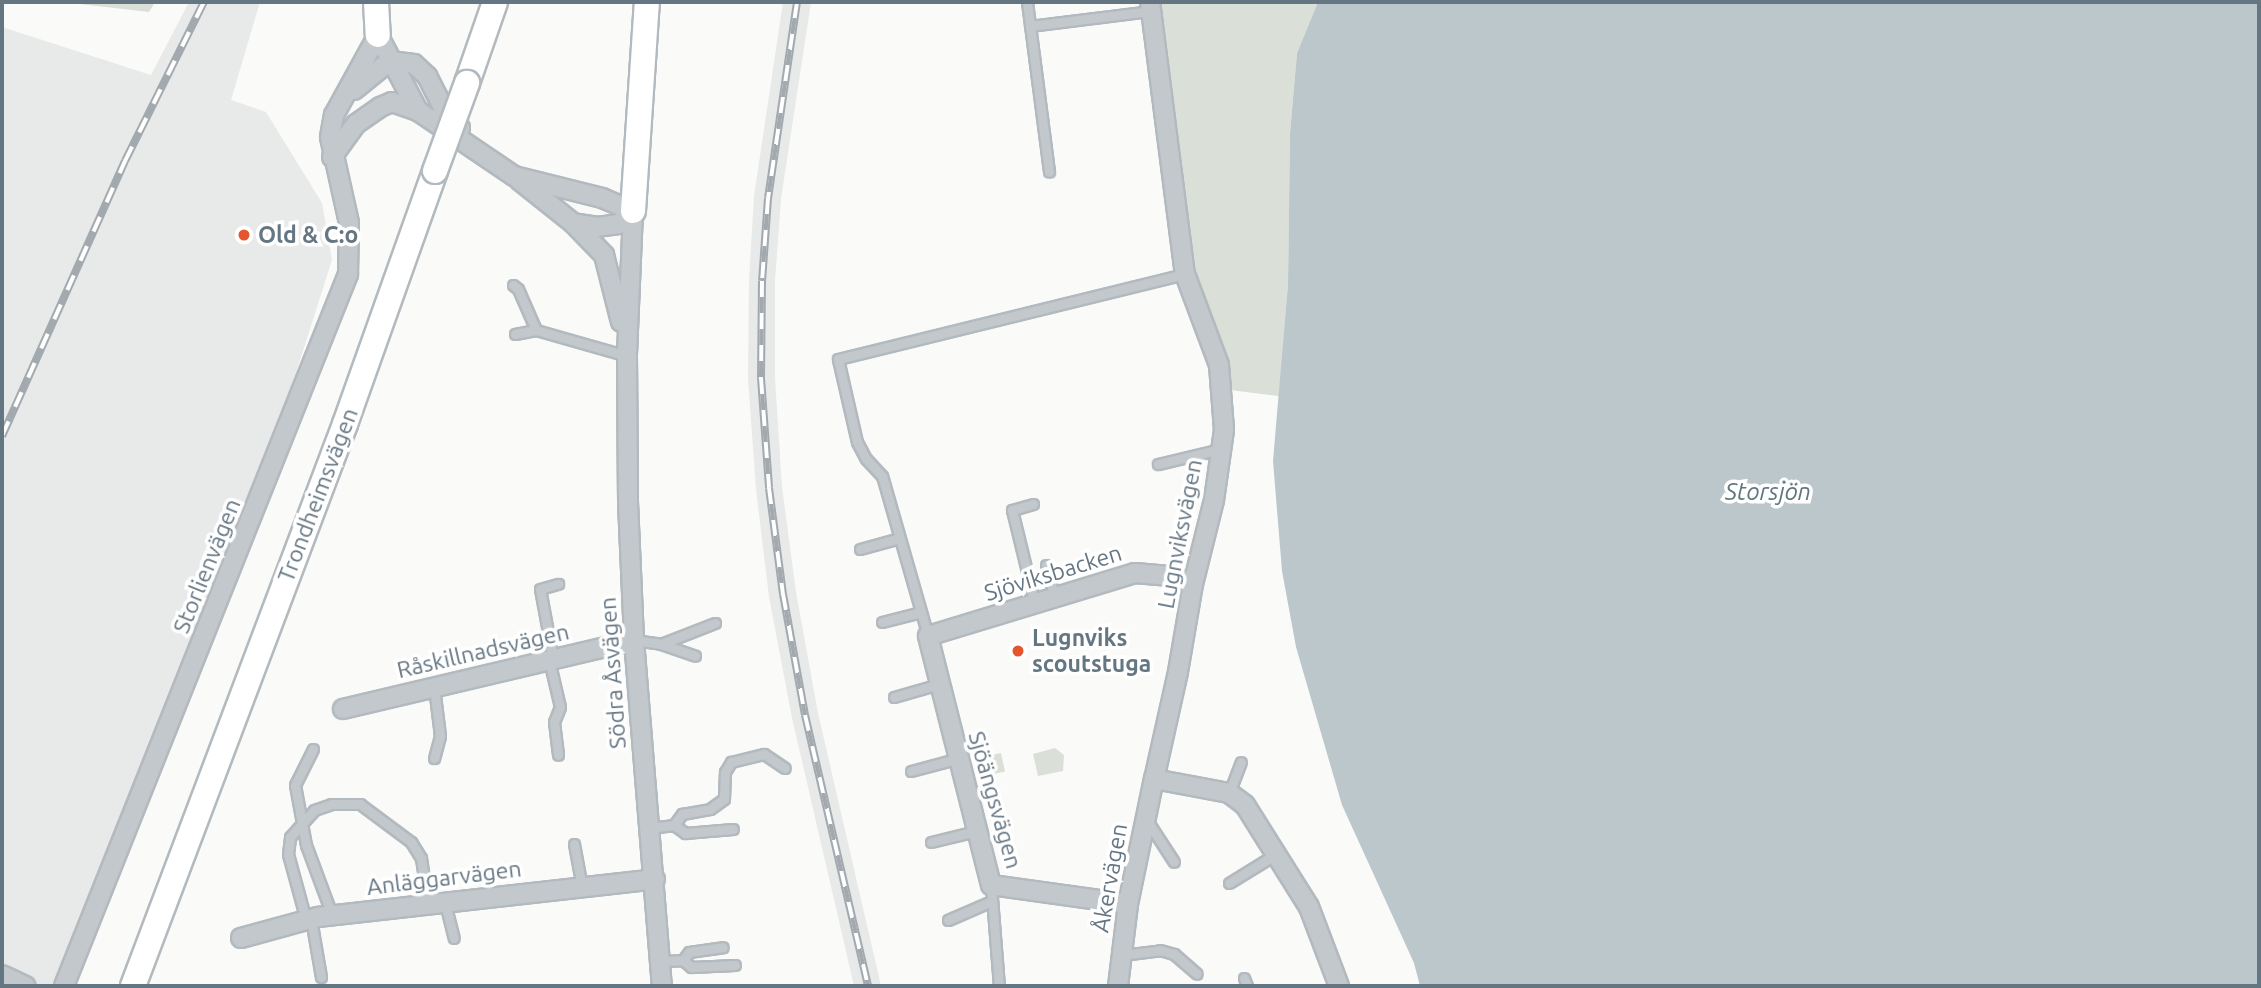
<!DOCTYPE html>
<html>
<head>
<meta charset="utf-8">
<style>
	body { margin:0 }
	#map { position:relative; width:2261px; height:988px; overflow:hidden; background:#fafaf8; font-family:Ubuntu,sans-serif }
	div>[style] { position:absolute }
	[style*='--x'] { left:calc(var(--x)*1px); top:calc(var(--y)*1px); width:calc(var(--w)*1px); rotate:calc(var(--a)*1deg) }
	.built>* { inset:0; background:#e8e9e9 }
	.green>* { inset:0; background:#dadfd7; transform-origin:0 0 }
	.water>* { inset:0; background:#bbc7cb }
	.roads { filter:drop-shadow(2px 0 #b3babf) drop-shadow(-2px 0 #b3babf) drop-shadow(0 2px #b3babf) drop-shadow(0 -2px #b3babf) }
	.service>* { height:9px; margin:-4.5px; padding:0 4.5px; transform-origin:4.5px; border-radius:4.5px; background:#c3c8cc }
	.minor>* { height:18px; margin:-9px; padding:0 9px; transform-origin:9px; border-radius:9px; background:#c3c8cc }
	.secondary>* { height:24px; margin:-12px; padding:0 12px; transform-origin:12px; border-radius:12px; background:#fff }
	.rail>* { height:8px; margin-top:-4px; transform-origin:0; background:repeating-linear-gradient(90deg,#fff 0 16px,#a2aab0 0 32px); box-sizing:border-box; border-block:2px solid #a2aab0 }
	.bridges { filter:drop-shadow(2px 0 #b3babf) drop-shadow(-2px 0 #b3babf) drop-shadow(0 2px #b3babf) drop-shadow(0 -2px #b3babf) }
	.secondary-bridge>* { height:24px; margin:-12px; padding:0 12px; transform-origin:12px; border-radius:12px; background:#fff }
	.dots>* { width:19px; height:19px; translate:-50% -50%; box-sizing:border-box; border:4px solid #fff; border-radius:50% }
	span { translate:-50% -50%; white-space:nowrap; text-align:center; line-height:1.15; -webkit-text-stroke:7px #fff; paint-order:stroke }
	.poi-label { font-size:23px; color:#657683; font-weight:700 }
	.left { translate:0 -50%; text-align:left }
	.street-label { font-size:23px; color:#657683 }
	.water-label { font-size:24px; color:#60757c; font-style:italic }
	.frame { position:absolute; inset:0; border:4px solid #657683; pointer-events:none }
</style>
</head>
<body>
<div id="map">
	<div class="built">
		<i style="clip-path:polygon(189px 2px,260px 2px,231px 100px,266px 112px,322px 203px,332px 260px,295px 376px,53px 986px,2px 986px,2px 27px,151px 75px)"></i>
		<i style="clip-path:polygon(783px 2px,811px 2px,781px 199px,775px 281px,775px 378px,782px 487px,796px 592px,818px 713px,881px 986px,854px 986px,792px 718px,769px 597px,756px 489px,748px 379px,749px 280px,754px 196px)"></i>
	</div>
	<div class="green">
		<i style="clip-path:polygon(63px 2px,155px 2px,149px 12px)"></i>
		<i style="clip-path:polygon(1158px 2px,1318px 2px,1297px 53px,1290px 133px,1288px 284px,1279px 396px,1230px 390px,1222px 347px,1192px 259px)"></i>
		<i style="clip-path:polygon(1055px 748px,1064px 755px,1063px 771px,1038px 776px,1033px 754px)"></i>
		<i style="left:1001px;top:753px;width:19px;height:17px;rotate:78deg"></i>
	</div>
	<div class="water">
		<i style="clip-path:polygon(1318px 2px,2259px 2px,2259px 986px,1420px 986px,1414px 963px,1342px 805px,1296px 647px,1282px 571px,1273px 461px,1288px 284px,1290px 133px,1297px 53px)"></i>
	</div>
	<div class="roads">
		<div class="service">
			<i style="--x:1027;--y:2;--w:171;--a:82.6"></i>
			<i style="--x:1030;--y:26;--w:122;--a:-7.1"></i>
			<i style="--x:513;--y:285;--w:6;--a:39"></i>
			<i style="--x:518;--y:289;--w:45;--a:66.3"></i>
			<i style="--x:536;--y:330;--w:95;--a:15.9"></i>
			<i style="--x:515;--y:334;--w:21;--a:-11"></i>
			<i style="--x:1158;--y:464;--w:65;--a:-13.4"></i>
			<i style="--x:1033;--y:504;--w:22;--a:164"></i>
			<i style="--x:1012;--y:510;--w:97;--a:76.3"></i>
			<i style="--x:860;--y:549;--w:41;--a:-15.4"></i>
			<i style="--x:1046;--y:565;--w:34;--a:75"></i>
			<i style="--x:882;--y:622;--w:40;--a:-14.4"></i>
			<i style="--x:928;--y:636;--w:166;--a:-106"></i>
			<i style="--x:882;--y:476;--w:23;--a:-133"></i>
			<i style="--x:866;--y:459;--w:19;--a:-118"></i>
			<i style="--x:857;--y:442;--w:85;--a:-102.9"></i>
			<i style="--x:838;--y:359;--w:357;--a:-13.8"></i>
			<i style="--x:634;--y:640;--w:27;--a:8"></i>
			<i style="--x:661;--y:644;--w:36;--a:19"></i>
			<i style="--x:661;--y:644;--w:58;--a:-21.3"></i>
			<i style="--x:553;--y:659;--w:71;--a:-100.5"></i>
			<i style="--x:540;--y:589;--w:19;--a:-16"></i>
			<i style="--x:549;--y:660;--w:48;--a:76.8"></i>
			<i style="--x:560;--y:707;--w:16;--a:112"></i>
			<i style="--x:554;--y:722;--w:33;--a:83"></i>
			<i style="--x:434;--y:687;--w:49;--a:83"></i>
			<i style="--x:440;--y:736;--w:23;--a:105"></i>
			<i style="--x:894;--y:697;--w:47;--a:-16.1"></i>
			<i style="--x:313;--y:749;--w:40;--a:116.6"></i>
			<i style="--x:295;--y:785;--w:61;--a:79.6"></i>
			<i style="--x:306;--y:845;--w:75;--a:69.6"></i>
			<i style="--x:911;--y:771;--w:47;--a:-14.9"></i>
			<i style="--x:1229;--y:793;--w:33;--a:-69"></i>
			<i style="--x:1146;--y:819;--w:51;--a:56.9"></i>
			<i style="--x:674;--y:825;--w:14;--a:36"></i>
			<i style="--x:685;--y:833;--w:48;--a:-4.8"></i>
			<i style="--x:650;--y:828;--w:24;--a:-7"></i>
			<i style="--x:674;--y:825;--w:14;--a:-54"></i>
			<i style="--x:682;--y:814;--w:28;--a:-10"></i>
			<i style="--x:710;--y:809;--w:17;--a:-36"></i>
			<i style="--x:724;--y:799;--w:27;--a:-88"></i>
			<i style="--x:725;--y:772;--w:12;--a:-59"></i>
			<i style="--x:731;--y:762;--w:34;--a:-14"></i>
			<i style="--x:764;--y:754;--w:25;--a:34"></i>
			<i style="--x:931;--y:842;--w:46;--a:-13.7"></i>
			<i style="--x:574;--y:844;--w:44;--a:79.5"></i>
			<i style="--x:1229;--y:883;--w:55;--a:-31.7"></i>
			<i style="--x:991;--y:885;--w:101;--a:85.5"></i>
			<i style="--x:445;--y:903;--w:36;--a:76"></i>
			<i style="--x:311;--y:919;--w:59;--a:80.2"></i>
			<i style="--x:306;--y:920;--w:68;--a:-105.3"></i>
			<i style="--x:288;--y:854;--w:17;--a:-83"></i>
			<i style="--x:290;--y:837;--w:36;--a:-48"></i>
			<i style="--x:314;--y:810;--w:18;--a:-19"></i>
			<i style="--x:331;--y:804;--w:29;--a:0"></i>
			<i style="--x:360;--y:804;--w:64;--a:36.7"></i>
			<i style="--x:411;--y:842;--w:19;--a:58"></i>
			<i style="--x:421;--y:858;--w:48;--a:81.5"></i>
			<i style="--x:948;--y:920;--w:48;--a:-23.4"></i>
			<i style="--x:1122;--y:955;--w:38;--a:-7"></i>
			<i style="--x:1160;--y:950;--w:15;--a:16"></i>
			<i style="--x:1174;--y:954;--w:30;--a:41"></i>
			<i style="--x:683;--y:960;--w:10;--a:-53"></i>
			<i style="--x:689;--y:952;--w:34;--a:-8"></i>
			<i style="--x:660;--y:961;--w:23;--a:-2"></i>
			<i style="--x:683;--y:960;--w:11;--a:41"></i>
			<i style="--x:691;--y:967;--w:44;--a:-2.6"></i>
			<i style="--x:1244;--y:978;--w:9;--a:69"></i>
		</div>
		<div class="minor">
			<i style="--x:1150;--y:2;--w:274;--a:82.7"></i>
			<i style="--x:1185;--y:274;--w:97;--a:69.5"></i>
			<i style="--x:1219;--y:365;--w:65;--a:85.6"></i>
			<i style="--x:1224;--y:430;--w:71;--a:98.1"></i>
			<i style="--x:1214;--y:500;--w:87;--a:104"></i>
			<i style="--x:1193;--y:584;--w:89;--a:99.7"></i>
			<i style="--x:1178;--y:672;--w:110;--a:102.6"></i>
			<i style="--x:1154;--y:779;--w:76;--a:10.6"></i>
			<i style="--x:1229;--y:793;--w:20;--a:37"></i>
			<i style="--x:1245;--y:805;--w:120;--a:57.9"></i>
			<i style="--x:1309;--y:907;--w:85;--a:69.2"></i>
			<i style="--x:378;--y:35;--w:86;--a:62.2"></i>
			<i style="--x:418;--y:111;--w:116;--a:34.1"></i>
			<i style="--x:514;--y:176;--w:91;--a:14"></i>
			<i style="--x:602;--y:198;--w:34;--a:23"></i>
			<i style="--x:633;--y:211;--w:19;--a:137"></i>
			<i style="--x:619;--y:224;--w:21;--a:172"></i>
			<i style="--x:598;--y:227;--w:25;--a:-171"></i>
			<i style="--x:354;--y:90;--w:46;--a:-38.9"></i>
			<i style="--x:390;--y:61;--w:24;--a:7"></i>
			<i style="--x:414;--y:64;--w:18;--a:43"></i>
			<i style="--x:427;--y:76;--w:38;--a:63"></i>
			<i style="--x:444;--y:110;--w:24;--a:48"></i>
			<i style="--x:332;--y:157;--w:41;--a:-54"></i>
			<i style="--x:356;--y:124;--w:29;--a:-35"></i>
			<i style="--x:380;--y:107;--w:13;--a:-23"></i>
			<i style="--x:392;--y:102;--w:28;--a:19"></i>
			<i style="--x:519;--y:180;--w:69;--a:38.5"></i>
			<i style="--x:573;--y:223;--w:45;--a:45.9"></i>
			<i style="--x:604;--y:255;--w:69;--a:75.8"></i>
			<i style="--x:633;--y:211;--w:145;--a:92.4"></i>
			<i style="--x:627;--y:356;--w:146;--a:89.6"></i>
			<i style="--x:628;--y:502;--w:138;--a:87.5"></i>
			<i style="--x:634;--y:640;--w:347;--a:85.4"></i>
			<i style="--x:343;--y:709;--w:299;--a:-13.3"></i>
			<i style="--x:1128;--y:904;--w:138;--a:-172.1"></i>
			<i style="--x:991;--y:885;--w:257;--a:-104.2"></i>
			<i style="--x:928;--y:636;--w:216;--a:-16.9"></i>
			<i style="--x:1135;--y:573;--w:35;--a:5"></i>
			<i style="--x:1170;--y:576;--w:24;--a:19"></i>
			<i style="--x:241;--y:938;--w:80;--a:-15.3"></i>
			<i style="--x:318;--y:917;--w:339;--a:-6.4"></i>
			<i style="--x:2;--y:975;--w:26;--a:25"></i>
			<i style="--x:64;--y:986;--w:767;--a:-68.25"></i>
			<i style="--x:348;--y:274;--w:51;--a:-88.9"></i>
			<i style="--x:349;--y:223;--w:88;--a:-102.5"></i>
			<i style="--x:330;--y:137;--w:22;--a:-80"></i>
			<i style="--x:334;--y:115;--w:91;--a:-61.2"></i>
			<i style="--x:1118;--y:986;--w:83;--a:-83"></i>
			<i style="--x:1128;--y:904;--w:128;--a:-78.3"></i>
		</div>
		<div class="secondary">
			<i style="--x:376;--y:2;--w:33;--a:87"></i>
			<i style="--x:467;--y:83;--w:86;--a:-70.9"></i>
			<i style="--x:633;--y:211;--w:209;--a:-86.2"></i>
			<i style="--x:133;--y:986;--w:601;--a:-69.33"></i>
			<i style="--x:345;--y:424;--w:269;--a:-70.4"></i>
		</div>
	</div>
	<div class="rail">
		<i style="--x:797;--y:2;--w:198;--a:98.4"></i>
		<i style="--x:768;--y:198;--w:83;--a:94.1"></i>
		<i style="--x:762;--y:281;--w:97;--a:90.6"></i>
		<i style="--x:761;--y:378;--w:110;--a:85.8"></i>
		<i style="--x:769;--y:488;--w:107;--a:82.5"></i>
		<i style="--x:783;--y:594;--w:123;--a:79.7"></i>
		<i style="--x:805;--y:715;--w:278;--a:76.9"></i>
		<i style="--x:2;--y:436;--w:301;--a:-65.9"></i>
		<i style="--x:125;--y:161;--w:178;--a:-63.6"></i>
	</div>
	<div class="bridges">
		<div class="secondary-bridge">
			<i style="--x:435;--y:171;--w:94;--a:-70"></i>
		</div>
	</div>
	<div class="dots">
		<i style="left:244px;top:235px;background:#e4572e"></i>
		<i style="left:1018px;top:651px;background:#e4572e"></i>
	</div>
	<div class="poi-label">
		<span class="left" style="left:258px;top:235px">Old &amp; C:o</span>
		<span class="left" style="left:1032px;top:651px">Lugnviks<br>scoutstuga</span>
	</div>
	<div class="street-label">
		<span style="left:318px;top:495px;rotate:-69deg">Trondheimsvägen</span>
		<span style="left:1180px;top:534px;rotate:-79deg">Lugnviksvägen</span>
		<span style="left:207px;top:566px;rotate:-68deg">Storlienvägen</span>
		<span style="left:1053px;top:573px;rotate:-17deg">Sjöviksbacken</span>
		<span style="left:483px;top:651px;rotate:-13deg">Råskillnadsvägen</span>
		<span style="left:613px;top:673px;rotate:-94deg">Södra Åsvägen</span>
		<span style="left:995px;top:800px;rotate:74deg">Sjöängsvägen</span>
		<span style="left:444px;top:878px;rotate:-7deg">Anläggarvägen</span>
		<span style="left:1110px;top:878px;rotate:-80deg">Åkervägen</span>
	</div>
	<div class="water-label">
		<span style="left:1768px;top:492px">Storsjön</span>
	</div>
	<div class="frame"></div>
</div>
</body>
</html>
